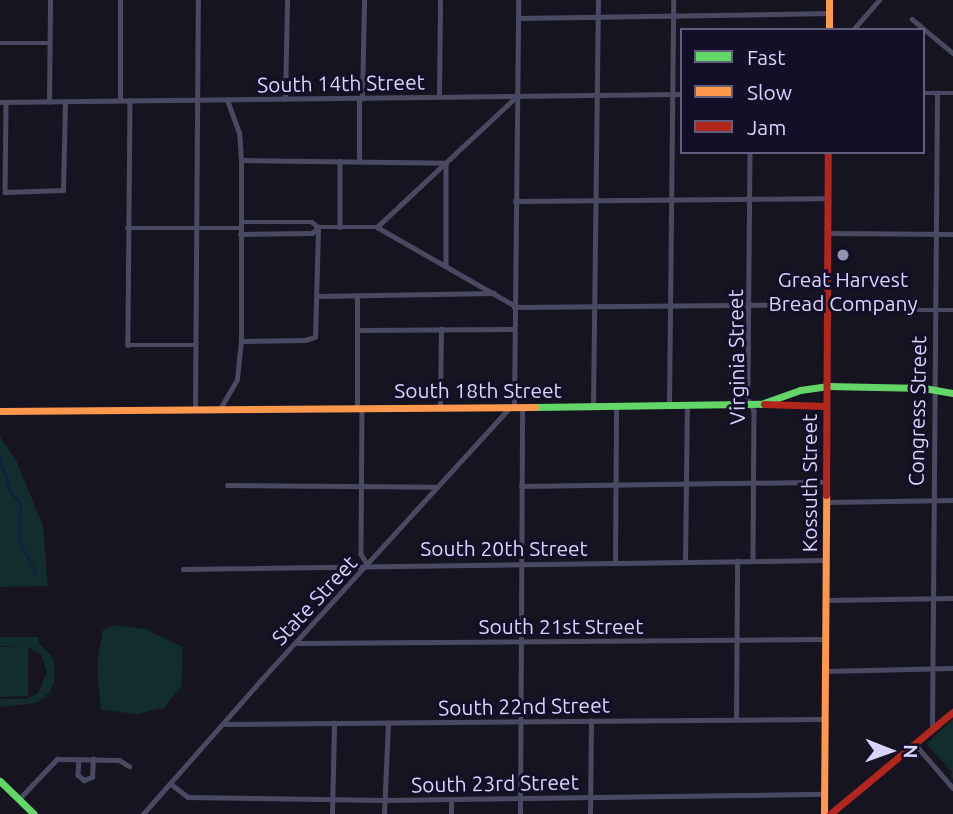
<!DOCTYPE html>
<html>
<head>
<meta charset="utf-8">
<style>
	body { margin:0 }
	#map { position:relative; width:953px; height:814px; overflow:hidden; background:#161421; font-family:Ubuntu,sans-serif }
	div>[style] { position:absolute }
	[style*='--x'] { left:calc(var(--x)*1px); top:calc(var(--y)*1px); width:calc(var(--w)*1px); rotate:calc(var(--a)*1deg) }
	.green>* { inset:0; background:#132c2d }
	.stream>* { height:2px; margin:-1px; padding:0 1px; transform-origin:1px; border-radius:1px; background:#0d2144 }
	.street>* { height:4.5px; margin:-2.25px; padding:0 2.25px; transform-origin:2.25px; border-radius:2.25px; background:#4a4962 }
	.fast>* { height:7px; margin:-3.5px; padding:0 3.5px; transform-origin:3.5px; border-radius:3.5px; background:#63d668 }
	.slow>* { height:7px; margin:-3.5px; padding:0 3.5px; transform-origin:3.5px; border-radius:3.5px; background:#ff974d }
	.jam>* { height:7px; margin:-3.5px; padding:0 3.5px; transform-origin:3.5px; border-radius:3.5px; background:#b3261e }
	.dots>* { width:19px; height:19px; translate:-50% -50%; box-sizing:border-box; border:4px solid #130f26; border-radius:50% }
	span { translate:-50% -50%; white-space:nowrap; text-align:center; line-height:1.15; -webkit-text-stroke:6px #130f26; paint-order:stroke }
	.street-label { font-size:21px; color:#d9d4ff }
	.poi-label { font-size:21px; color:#d9d4ff }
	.legend { position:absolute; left:680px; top:28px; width:245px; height:126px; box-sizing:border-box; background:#130f26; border:2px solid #625e7d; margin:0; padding:9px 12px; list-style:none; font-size:21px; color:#d9d4ff }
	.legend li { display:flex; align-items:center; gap:14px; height:35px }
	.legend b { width:35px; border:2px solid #625e7d }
	.north { position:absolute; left:855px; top:716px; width:70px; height:70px; -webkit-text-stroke:5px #130f26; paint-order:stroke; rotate:91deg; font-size:19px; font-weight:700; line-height:28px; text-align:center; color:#d9d4ff }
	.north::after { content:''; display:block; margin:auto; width:24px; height:32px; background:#d9d4ff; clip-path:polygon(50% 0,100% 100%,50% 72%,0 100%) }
</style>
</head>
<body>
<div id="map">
	<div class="green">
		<i style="clip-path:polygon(0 437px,16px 460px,43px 526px,48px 586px,0 587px)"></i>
		<i style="clip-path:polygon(113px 625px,145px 629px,183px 647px,181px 687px,164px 708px,138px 714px,101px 710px,97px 664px,103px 630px)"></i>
		<i style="clip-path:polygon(0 637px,39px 637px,39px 643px,52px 656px,55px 667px,54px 683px,49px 693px,37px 703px,0 707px,0 699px,26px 699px,38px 693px,47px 672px,41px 655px,28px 647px,28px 696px,0 697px,0 647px,24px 647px,0 646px)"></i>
		<i style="clip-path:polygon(953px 719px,953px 779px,950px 775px,952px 772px,926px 744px)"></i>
	</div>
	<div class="stream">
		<i style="--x:0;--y:459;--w:36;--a:72"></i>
		<i style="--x:11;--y:493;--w:15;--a:48"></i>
		<i style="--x:21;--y:504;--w:36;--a:93"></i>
		<i style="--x:19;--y:540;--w:38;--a:63"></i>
	</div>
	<div class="street">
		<i style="--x:518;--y:18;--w:311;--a:-0.9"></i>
		<i style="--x:912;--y:19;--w:53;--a:39.7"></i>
		<i style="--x:853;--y:30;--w:40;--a:-49"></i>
		<i style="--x:0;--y:43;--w:49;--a:0"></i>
		<i style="--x:923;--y:93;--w:30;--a:0"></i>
		<i style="--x:439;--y:97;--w:97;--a:-89.4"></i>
		<i style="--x:285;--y:99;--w:99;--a:-88.8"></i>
		<i style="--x:362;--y:99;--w:99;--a:-88.8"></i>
		<i style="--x:120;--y:100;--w:100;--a:-90"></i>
		<i style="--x:130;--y:100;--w:245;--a:90.5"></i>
		<i style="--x:128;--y:345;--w:68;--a:0"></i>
		<i style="--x:0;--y:102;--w:682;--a:-0.67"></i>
		<i style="--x:6;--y:102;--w:90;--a:90.6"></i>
		<i style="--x:5;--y:192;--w:58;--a:-2"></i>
		<i style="--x:63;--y:190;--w:88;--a:-88.7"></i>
		<i style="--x:49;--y:102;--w:102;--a:-89.4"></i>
		<i style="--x:750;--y:152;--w:247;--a:90.5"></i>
		<i style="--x:748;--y:399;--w:13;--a:63"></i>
		<i style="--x:754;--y:411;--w:150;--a:90.4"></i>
		<i style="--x:241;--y:160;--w:205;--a:0.8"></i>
		<i style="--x:446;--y:163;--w:103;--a:90"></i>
		<i style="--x:340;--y:161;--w:66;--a:90"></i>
		<i style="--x:359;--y:162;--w:63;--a:-90"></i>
		<i style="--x:515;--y:201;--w:313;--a:-0.5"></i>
		<i style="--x:241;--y:222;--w:71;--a:0"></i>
		<i style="--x:312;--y:222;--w:8;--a:40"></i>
		<i style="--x:318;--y:227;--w:59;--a:0"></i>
		<i style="--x:377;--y:227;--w:190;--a:-43.1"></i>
		<i style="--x:377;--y:227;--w:158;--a:29.7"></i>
		<i style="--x:127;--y:228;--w:113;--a:0"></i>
		<i style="--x:828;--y:233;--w:125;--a:0.5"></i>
		<i style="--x:240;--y:234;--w:72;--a:-0.8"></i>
		<i style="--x:312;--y:233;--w:8;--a:-40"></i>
		<i style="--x:318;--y:296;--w:176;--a:-1"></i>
		<i style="--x:514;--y:307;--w:313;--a:-0.5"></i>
		<i style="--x:827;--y:310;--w:126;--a:0"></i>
		<i style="--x:357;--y:330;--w:157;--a:-0.4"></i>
		<i style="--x:241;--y:341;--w:64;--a:-0.9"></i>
		<i style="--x:305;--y:340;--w:10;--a:-17"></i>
		<i style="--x:315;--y:337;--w:110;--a:-88.4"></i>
		<i style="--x:593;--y:406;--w:406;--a:-89.3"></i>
		<i style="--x:669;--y:406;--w:406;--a:-89.4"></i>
		<i style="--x:440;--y:407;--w:78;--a:-89.3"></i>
		<i style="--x:514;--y:407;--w:407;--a:-89.4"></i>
		<i style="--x:357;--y:408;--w:112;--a:-90"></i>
		<i style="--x:362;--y:408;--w:146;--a:90.4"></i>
		<i style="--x:361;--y:554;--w:13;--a:58"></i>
		<i style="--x:220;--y:409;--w:34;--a:-60"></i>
		<i style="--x:237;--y:379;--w:38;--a:-84"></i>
		<i style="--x:241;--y:341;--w:181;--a:-90"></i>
		<i style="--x:241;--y:160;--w:27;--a:-94"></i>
		<i style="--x:239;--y:133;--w:35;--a:-110"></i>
		<i style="--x:195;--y:410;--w:410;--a:-89.6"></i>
		<i style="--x:227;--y:485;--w:210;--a:0.5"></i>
		<i style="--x:521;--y:486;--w:305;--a:-0.8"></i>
		<i style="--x:826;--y:502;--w:127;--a:-0.9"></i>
		<i style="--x:685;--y:562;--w:156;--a:-89.3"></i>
		<i style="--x:615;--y:563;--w:157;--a:-89.6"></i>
		<i style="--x:183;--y:569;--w:643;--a:-0.8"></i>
		<i style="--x:825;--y:600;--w:128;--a:-0.9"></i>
		<i style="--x:298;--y:643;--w:527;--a:-0.43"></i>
		<i style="--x:825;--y:671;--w:128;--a:-1.3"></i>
		<i style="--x:736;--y:720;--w:159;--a:-89.6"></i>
		<i style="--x:224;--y:724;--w:600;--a:-0.48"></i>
		<i style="--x:932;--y:729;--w:636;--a:-89.55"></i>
		<i style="--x:915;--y:744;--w:58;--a:49.2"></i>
		<i style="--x:79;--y:759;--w:16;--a:94"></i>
		<i style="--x:78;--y:775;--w:8;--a:40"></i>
		<i style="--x:84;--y:780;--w:9;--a:-21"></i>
		<i style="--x:92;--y:777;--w:18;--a:-87"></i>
		<i style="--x:171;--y:784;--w:21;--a:37"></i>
		<i style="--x:188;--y:797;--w:196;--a:0.9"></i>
		<i style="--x:384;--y:800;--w:440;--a:-0.8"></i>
		<i style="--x:19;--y:799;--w:55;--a:-46.5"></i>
		<i style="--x:57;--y:759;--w:62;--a:0.9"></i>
		<i style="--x:119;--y:760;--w:12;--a:31"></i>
		<i style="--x:143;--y:814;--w:179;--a:-48.6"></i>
		<i style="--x:261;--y:680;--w:368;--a:-47.6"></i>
		<i style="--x:332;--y:814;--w:91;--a:-88.7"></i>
		<i style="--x:384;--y:814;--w:91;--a:-87.5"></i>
		<i style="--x:451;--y:814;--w:13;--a:-90"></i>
		<i style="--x:520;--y:814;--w:407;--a:-89.7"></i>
		<i style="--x:590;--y:814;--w:93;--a:-89.4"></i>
	</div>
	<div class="fast">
		<i style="--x:535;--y:407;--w:226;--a:-0.8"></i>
		<i style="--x:761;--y:404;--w:41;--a:-19.7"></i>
		<i style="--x:800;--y:390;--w:27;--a:-8"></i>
		<i style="--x:827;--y:386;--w:97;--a:1.2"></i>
		<i style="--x:924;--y:388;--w:29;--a:10"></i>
		<i style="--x:0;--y:781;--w:47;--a:44.1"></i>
	</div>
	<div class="slow">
		<i style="--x:829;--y:0;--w:30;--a:90"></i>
		<i style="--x:0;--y:411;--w:535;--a:-0.43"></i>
		<i style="--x:824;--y:814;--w:319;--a:-89.6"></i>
	</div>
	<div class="jam">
		<i style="--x:764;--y:404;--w:62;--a:1.8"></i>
		<i style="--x:826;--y:495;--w:343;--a:-89.7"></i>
		<i style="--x:830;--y:814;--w:160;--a:-39.7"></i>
	</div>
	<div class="dots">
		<i style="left:843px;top:255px;background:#9591b1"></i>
	</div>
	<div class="street-label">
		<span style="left:341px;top:83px;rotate:-1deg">South 14th Street</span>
		<span style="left:736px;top:357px;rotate:-91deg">Virginia Street</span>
		<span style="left:478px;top:390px">South 18th Street</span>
		<span style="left:917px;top:411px;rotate:-89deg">Congress Street</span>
		<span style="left:809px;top:483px;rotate:-90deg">Kossuth Street</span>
		<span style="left:504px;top:548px">South 20th Street</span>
		<span style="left:314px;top:600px;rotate:-47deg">State Street</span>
		<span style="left:561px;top:626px">South 21st Street</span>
		<span style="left:524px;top:706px;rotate:-1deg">South 22nd Street</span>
		<span style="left:495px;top:783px;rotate:-1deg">South 23rd Street</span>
	</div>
	<div class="poi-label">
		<span style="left:843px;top:291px">Great Harvest<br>Bread Company</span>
	</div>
	<ul class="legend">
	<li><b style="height:9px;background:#63d668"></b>Fast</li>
	<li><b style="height:9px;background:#ff974d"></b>Slow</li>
	<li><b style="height:9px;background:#b3261e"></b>Jam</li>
	</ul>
	<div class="north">N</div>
</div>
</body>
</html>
